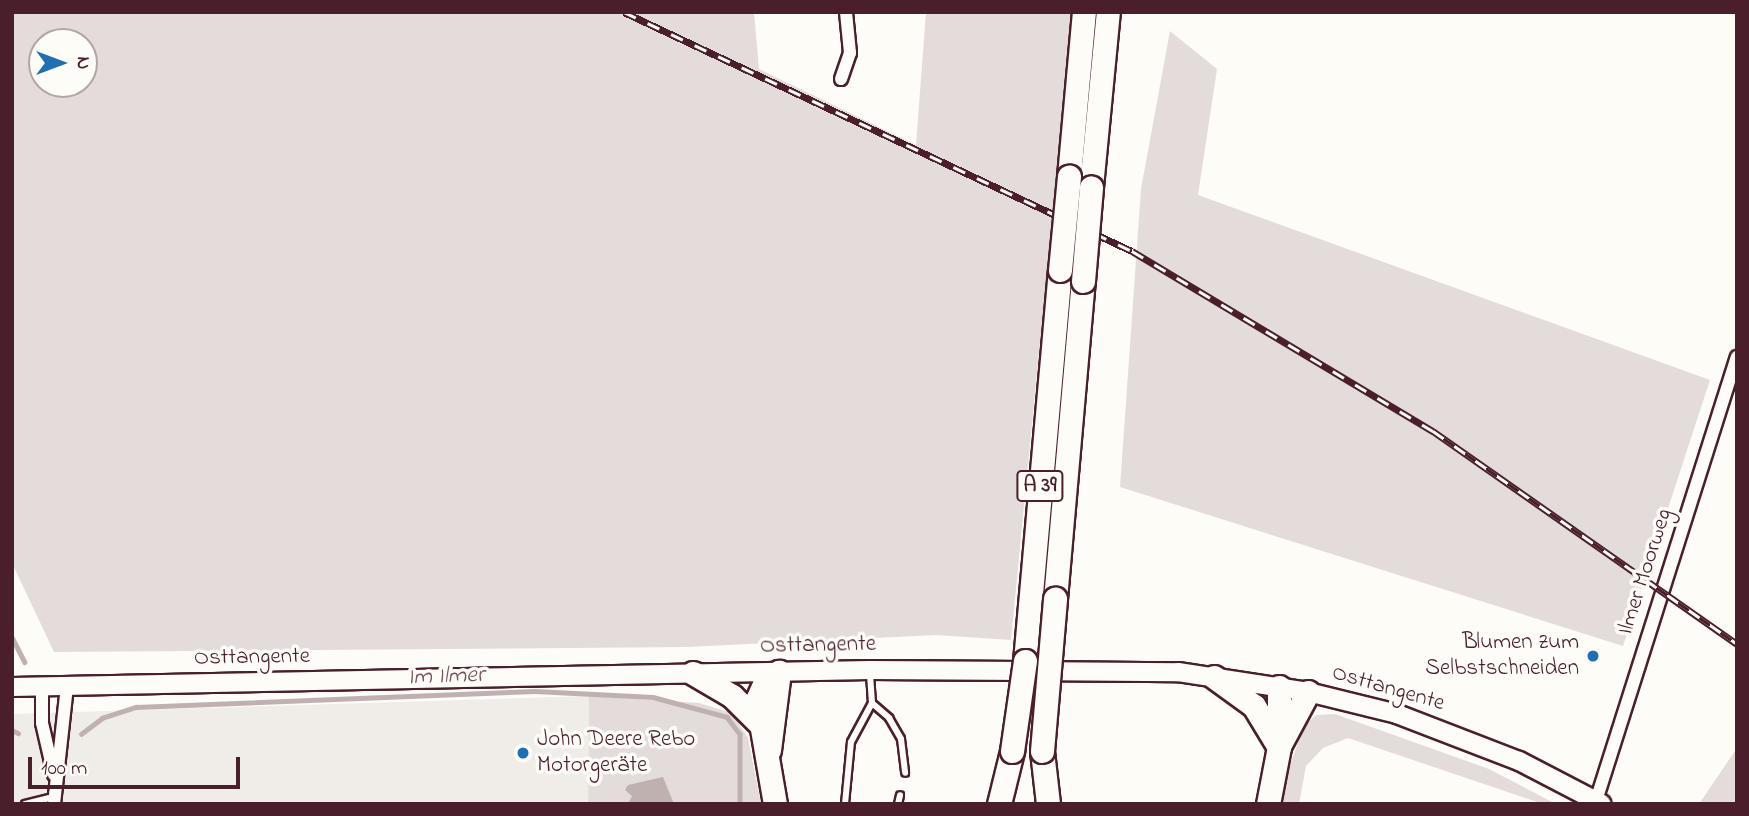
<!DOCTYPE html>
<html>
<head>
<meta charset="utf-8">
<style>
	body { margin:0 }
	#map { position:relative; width:1749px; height:816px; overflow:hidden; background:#fdfcf7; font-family:"Indie Flower",sans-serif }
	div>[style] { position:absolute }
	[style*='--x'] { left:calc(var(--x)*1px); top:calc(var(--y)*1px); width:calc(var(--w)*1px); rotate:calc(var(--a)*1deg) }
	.built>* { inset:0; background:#f0ece8 }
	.green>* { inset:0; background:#e3dcda }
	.water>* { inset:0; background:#c0b1b1 }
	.stream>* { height:4.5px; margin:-2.25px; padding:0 2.25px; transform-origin:2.25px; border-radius:2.25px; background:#c0b1b1 }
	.roads { filter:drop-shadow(2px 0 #4a1f2b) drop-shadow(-2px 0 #4a1f2b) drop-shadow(0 2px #4a1f2b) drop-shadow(0 -2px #4a1f2b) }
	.lane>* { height:6px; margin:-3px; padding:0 3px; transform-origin:3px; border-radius:3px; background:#fdfcf7 }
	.street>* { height:12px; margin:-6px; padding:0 6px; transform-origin:6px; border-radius:6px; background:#fdfcf7 }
	.secondary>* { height:18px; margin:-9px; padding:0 9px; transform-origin:9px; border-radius:9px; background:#fdfcf7 }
	.highway>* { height:23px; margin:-11.5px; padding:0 11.5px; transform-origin:11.5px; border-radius:11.5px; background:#fdfcf7 }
	.rail>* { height:7px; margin-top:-3.5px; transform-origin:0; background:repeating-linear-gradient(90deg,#fdfcf7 0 13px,#4a1f2b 0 26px); box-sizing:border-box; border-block:2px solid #4a1f2b }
	.bridges { filter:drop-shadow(2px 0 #4a1f2b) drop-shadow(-2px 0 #4a1f2b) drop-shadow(0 2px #4a1f2b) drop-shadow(0 -2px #4a1f2b) }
	.highway-bridge>* { height:23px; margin:-11.5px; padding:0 11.5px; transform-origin:11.5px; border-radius:11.5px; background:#fdfcf7 }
	.dots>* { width:19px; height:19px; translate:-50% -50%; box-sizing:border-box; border:4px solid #fdfcf7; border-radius:50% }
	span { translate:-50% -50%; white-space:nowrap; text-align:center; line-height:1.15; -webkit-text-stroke:7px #fdfcf7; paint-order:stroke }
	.shield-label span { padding:2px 5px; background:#fdfcf7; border:2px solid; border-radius:5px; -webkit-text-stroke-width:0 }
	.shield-label { font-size:21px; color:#4a1f2b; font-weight:700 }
	.street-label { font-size:23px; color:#4a1f2b }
	.poi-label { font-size:23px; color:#4a1f2b }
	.right { translate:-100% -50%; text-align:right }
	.left { translate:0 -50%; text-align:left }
	.water-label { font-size:24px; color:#73525a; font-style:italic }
	.frame { position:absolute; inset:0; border:14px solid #4a1f2b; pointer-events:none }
	.north { position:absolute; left:28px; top:28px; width:70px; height:70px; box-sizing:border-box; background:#fdfcf7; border:2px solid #b5a4a5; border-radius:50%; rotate:90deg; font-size:19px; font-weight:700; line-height:28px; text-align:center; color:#4a1f2b }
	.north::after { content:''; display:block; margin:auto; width:24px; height:32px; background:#1f6fb2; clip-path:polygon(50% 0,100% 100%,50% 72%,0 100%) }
	.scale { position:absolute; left:28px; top:757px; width:212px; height:32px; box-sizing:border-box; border:4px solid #4a1f2b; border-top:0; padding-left:9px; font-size:21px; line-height:24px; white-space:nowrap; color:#4a1f2b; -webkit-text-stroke:5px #fdfcf7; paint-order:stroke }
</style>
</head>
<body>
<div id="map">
	<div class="built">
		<i style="clip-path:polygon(589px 696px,588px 804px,12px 804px,12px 714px)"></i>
	</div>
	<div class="green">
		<i style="clip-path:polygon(evenodd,12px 12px,754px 12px,759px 69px,916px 145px,926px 12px,1072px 12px,1011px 640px,936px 635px,687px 647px,54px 652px,12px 563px,12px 12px,84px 42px,84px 84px,42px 84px,42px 42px,84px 42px)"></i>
		<i style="clip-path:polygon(1170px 31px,1217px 69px,1198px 195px,1710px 380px,1623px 646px,1120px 487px,1141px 189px)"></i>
		<i style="clip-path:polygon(589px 696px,699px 703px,732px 713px,748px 738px,761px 804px,588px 804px)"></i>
		<i style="clip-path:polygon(1335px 714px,1489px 769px,1556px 804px,1543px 804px,1348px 738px,1323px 748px,1306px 766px,1299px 804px,1276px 804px,1304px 726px,1316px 715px)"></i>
		<i style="clip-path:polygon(1737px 748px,1737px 804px,1699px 804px)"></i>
	</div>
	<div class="water">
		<i style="clip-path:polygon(663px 777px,674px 804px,628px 804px,632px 796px,625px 790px,628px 785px)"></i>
	</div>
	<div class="stream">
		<i style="--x:12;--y:637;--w:28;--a:63"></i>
		<i style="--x:12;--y:730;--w:7;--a:27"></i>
		<i style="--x:81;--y:734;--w:26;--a:-37"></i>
		<i style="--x:102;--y:718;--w:36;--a:-18"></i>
		<i style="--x:136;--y:707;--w:399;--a:-2.3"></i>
		<i style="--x:535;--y:691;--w:118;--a:2.9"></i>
		<i style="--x:653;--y:697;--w:77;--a:15.1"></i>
		<i style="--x:727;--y:717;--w:21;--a:53"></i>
		<i style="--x:740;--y:734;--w:70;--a:90"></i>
	</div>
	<div class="roads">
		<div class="lane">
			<i style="--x:872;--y:703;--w:23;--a:41"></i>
			<i style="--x:889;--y:718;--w:24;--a:60"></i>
			<i style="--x:901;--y:739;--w:34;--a:83"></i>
			<i style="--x:25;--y:804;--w:30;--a:-14"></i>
			<i style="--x:845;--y:804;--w:62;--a:-84.5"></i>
			<i style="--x:851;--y:742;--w:44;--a:-61.7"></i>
			<i style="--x:872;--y:703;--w:31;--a:-94"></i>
			<i style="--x:898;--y:804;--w:9;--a:-77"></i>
		</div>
		<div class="street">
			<i style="--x:841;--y:79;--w:28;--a:-71"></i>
			<i style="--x:850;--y:53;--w:41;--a:-95.6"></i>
			<i style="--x:42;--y:686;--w:37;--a:90"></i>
			<i style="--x:42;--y:723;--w:53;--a:77"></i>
			<i style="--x:54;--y:804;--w:119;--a:-83.7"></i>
			<i style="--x:1595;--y:804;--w:469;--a:-72.4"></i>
		</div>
		<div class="secondary">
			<i style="--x:12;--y:687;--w:858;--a:-1.14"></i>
			<i style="--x:870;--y:670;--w:308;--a:0.4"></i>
			<i style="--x:1178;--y:672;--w:132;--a:8.7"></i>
			<i style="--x:1308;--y:692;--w:92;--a:13.9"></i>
			<i style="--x:1397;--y:714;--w:131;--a:21.1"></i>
			<i style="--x:1519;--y:761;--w:93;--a:27.4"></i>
		</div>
		<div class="highway">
			<i style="--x:1069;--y:176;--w:165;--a:-84.8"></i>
			<i style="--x:1091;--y:187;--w:176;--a:-84.5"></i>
			<i style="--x:1055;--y:599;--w:319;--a:-85"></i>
			<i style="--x:1025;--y:661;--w:393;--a:-84.9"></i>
			<i style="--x:693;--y:673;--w:45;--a:30.5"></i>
			<i style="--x:732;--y:696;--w:38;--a:45"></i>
			<i style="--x:1214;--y:677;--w:49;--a:35.9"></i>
			<i style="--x:1254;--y:706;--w:44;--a:58.8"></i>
			<i style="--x:1280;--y:744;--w:59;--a:-61.7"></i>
			<i style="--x:769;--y:750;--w:79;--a:-82.7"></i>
			<i style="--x:1042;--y:751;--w:53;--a:83.5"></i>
			<i style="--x:775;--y:804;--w:106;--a:-99.8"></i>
			<i style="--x:757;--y:700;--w:20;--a:-66"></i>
			<i style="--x:765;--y:682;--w:17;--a:-36"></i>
			<i style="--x:999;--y:804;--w:55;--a:-76.2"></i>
			<i style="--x:1268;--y:804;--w:58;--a:-79.1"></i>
			<i style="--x:1279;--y:747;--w:60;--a:-90"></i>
		</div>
	</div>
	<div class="rail">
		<i style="--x:624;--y:12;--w:561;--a:25.2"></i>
		<i style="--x:1132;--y:251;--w:351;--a:30.9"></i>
		<i style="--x:1433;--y:431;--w:371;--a:35"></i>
	</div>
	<div class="bridges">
		<div class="highway-bridge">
			<i style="--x:1060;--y:270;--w:94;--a:-84.5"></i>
			<i style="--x:1083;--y:281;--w:94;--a:-85.1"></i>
			<i style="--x:1012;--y:751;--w:91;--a:-81.8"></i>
			<i style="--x:1042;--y:751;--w:153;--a:-85.1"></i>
		</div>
	</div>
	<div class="dots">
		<i style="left:1593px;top:656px;background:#1f6fb2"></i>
		<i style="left:523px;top:753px;background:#1f6fb2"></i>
	</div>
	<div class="shield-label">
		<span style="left:1040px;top:486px">A 39</span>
	</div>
	<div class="street-label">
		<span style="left:1646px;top:572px;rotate:-72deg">Ilmer Moorweg</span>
		<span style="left:818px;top:646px;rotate:-1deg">Osttangente</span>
		<span style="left:252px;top:658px;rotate:-1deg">Osttangente</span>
		<span style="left:1388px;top:689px;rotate:16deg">Osttangente</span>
	</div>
	<div class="poi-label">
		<span class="right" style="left:1579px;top:656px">Blumen zum<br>Selbstschneiden</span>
		<span class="left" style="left:537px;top:753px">John Deere Rebo<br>Motorgeräte</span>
	</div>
	<div class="water-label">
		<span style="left:446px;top:677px;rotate:-2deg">Im Ilmer</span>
	</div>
	<div class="frame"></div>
	<div class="north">N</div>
	<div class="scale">100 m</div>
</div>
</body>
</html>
